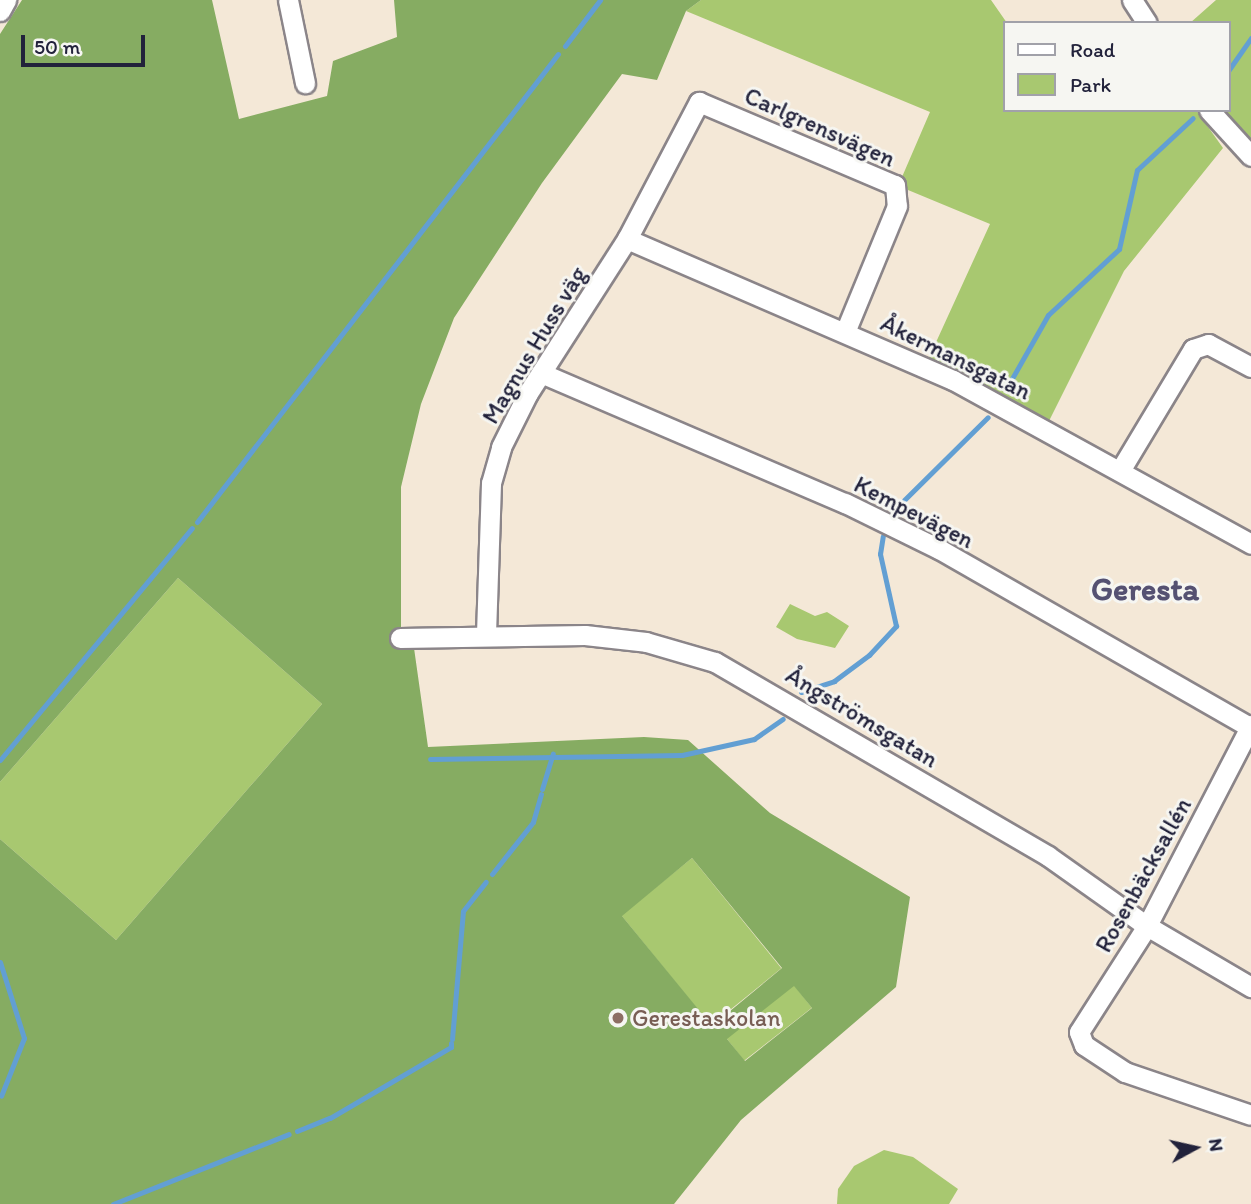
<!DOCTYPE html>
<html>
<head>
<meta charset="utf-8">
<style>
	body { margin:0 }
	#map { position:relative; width:1251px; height:1204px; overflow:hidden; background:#f4e8d7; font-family:Itim,sans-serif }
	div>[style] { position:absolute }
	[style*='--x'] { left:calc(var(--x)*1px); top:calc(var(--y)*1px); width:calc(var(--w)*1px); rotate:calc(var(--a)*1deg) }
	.green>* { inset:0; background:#a8c870; transform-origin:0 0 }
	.forest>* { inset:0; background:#86ac62 }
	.stream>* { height:5px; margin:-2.5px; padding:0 2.5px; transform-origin:2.5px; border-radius:2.5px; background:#629fd3 }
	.roads { filter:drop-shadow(2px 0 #8b8589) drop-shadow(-2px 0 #8b8589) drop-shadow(0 2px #8b8589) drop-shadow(0 -2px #8b8589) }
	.street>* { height:19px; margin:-9.5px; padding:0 9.5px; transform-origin:9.5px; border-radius:9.5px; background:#fff }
	.dots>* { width:19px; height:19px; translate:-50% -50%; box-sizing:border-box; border:4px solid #f6f6f2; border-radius:50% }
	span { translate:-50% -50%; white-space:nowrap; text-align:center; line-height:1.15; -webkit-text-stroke:6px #f6f6f2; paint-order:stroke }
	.street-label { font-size:24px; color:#22223b }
	.education-label { font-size:24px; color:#785e54 }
	.left { translate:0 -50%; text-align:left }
	.district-label { font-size:32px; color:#555172; font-weight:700 }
	.legend { position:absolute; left:1003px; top:21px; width:228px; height:91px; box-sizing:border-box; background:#f6f6f2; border:2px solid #a1a1a9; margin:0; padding:9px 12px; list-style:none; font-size:21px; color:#22223b }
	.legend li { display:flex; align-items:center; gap:14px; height:35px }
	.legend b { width:35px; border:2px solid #a1a1a9 }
	.north { position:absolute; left:1160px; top:1113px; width:70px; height:70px; -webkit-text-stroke:5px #f6f6f2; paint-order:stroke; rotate:82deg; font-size:19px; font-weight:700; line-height:28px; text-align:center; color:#22223b }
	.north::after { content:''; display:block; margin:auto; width:24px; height:32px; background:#22223b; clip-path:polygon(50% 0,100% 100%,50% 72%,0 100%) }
	.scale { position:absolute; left:21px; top:35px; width:124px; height:32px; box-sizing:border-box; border:4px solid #22223b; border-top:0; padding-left:9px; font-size:21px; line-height:24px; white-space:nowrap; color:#22223b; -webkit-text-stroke:5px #f6f6f2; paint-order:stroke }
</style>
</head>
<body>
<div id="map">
	<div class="green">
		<i style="clip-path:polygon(701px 0,991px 0,1007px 23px,1004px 110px,1196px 110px,1223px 148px,1124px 271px,1049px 421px,927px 362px,990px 224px,908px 190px,902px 177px,930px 112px,686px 11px)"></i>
		<i style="clip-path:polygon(1216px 0,1251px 0,1251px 141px,1222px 110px,1228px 110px,1228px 23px,1190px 23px)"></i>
		<i style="clip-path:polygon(178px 578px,322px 704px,116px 940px,0 839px,0 782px)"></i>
		<i style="clip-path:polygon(790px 604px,815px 616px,827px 612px,849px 626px,835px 648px,797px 639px,776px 627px)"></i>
		<i style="left:692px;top:858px;width:142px;height:91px;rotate:51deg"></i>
		<i style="left:794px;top:985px;width:29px;height:86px;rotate:52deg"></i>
		<i style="clip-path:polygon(884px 1150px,913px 1157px,958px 1189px,949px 1204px,837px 1204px,838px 1189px,854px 1166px)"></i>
	</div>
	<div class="forest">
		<i style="clip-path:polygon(evenodd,22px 0,212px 0,239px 119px,327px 96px,333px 61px,397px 37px,394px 0,701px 0,686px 11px,657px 80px,622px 74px,542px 183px,454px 318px,421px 404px,401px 487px,401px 629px,414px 648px,428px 747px,644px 737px,688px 740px,770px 813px,910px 897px,896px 987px,741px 1120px,674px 1204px,0 1204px,0 839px,116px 940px,322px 704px,178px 578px,0 782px,0 34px,22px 0,692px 858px,782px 968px,712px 1026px,622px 916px,692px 858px,22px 0,794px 986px,812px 1008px,745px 1061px,727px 1039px,794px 986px)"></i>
	</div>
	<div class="stream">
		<i style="--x:565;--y:46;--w:58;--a:-52.7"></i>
		<i style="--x:1228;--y:71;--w:40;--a:-55.1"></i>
		<i style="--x:1006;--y:389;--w:85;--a:-60.4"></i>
		<i style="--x:1048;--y:315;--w:97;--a:-42.9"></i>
		<i style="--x:1119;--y:249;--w:81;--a:-77.2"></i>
		<i style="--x:1137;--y:170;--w:76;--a:-42.9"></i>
		<i style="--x:891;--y:513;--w:136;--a:-44.7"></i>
		<i style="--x:197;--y:522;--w:591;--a:-52.35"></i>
		<i style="--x:801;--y:692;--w:35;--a:-18"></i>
		<i style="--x:834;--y:681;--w:44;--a:-36.6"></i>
		<i style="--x:869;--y:655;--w:40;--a:-47"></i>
		<i style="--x:896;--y:626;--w:74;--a:-102.5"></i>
		<i style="--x:880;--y:554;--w:18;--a:-81"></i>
		<i style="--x:430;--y:759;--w:252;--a:-0.9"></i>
		<i style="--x:682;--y:755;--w:74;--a:-12.5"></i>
		<i style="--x:754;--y:739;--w:35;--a:-35"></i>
		<i style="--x:0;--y:760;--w:301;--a:-50.4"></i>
		<i style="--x:542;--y:789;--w:37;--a:-73"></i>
		<i style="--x:492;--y:874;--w:66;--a:-51.7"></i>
		<i style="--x:533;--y:822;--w:29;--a:-74"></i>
		<i style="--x:0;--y:962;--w:80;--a:72.5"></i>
		<i style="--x:24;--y:1038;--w:62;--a:111.6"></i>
		<i style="--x:452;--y:1039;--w:128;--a:-85.1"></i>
		<i style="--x:463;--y:911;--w:37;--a:-52"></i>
		<i style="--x:297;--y:1131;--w:35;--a:-22"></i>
		<i style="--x:330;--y:1118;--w:140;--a:-30.4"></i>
		<i style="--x:451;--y:1047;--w:4;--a:-90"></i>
		<i style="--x:113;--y:1204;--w:189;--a:-21.7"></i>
	</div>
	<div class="roads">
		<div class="street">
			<i style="--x:288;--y:0;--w:85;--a:78.4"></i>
			<i style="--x:1132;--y:0;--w:27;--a:57"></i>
			<i style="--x:0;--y:11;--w:13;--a:-61"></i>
			<i style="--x:1209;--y:110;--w:62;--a:47.6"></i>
			<i style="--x:627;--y:239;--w:355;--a:23.4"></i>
			<i style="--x:953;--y:380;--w:340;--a:28.8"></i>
			<i style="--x:541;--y:373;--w:331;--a:23.2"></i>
			<i style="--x:845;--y:503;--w:105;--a:26.1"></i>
			<i style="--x:939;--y:549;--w:358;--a:29.8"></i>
			<i style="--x:1121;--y:469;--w:140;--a:-59"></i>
			<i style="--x:1193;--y:349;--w:16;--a:-18"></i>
			<i style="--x:1208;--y:344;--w:49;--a:28.1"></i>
			<i style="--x:486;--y:634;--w:151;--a:-88.1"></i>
			<i style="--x:491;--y:483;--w:37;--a:-74"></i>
			<i style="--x:501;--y:447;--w:60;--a:-63.4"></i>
			<i style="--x:528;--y:393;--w:183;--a:-57.3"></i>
			<i style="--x:627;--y:239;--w:155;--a:-62.3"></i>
			<i style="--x:699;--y:102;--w:213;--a:23"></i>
			<i style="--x:895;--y:185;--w:21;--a:85"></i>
			<i style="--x:897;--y:206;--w:134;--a:112.4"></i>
			<i style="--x:400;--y:638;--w:185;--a:-0.9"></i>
			<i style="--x:585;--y:635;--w:61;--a:6.5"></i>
			<i style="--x:646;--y:642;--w:72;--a:16.2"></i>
			<i style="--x:715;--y:662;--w:385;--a:30.2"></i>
			<i style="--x:1048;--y:856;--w:121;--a:35.3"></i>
			<i style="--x:1147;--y:926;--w:121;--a:30.4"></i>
			<i style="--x:1251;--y:725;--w:226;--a:117.4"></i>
			<i style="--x:1147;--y:926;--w:126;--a:122.7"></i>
			<i style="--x:1079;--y:1032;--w:14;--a:69"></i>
			<i style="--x:1084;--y:1045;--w:49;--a:33.4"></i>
			<i style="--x:1125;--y:1072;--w:133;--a:18.8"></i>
		</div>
	</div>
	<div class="dots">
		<i style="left:618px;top:1018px;background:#8d6e63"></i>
	</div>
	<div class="street-label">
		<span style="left:820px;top:127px;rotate:24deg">Carlgrensvägen</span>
		<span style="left:534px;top:345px;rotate:-59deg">Magnus Huss väg</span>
		<span style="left:956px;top:357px;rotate:26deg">Åkermansgatan</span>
		<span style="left:914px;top:512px;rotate:27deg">Kempevägen</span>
		<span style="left:862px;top:717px;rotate:31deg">Ångströmsgatan</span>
		<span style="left:1143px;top:875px;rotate:-61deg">Rosenbäcksallén</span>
	</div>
	<div class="education-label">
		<span class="left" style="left:632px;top:1018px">Gerestaskolan</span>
	</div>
	<div class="district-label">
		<span style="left:1145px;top:589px">Geresta</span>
	</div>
	<ul class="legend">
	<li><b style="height:9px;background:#fff"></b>Road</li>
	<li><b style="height:19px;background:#a8c870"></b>Park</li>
	</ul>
	<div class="north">N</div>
	<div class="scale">50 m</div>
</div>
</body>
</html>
